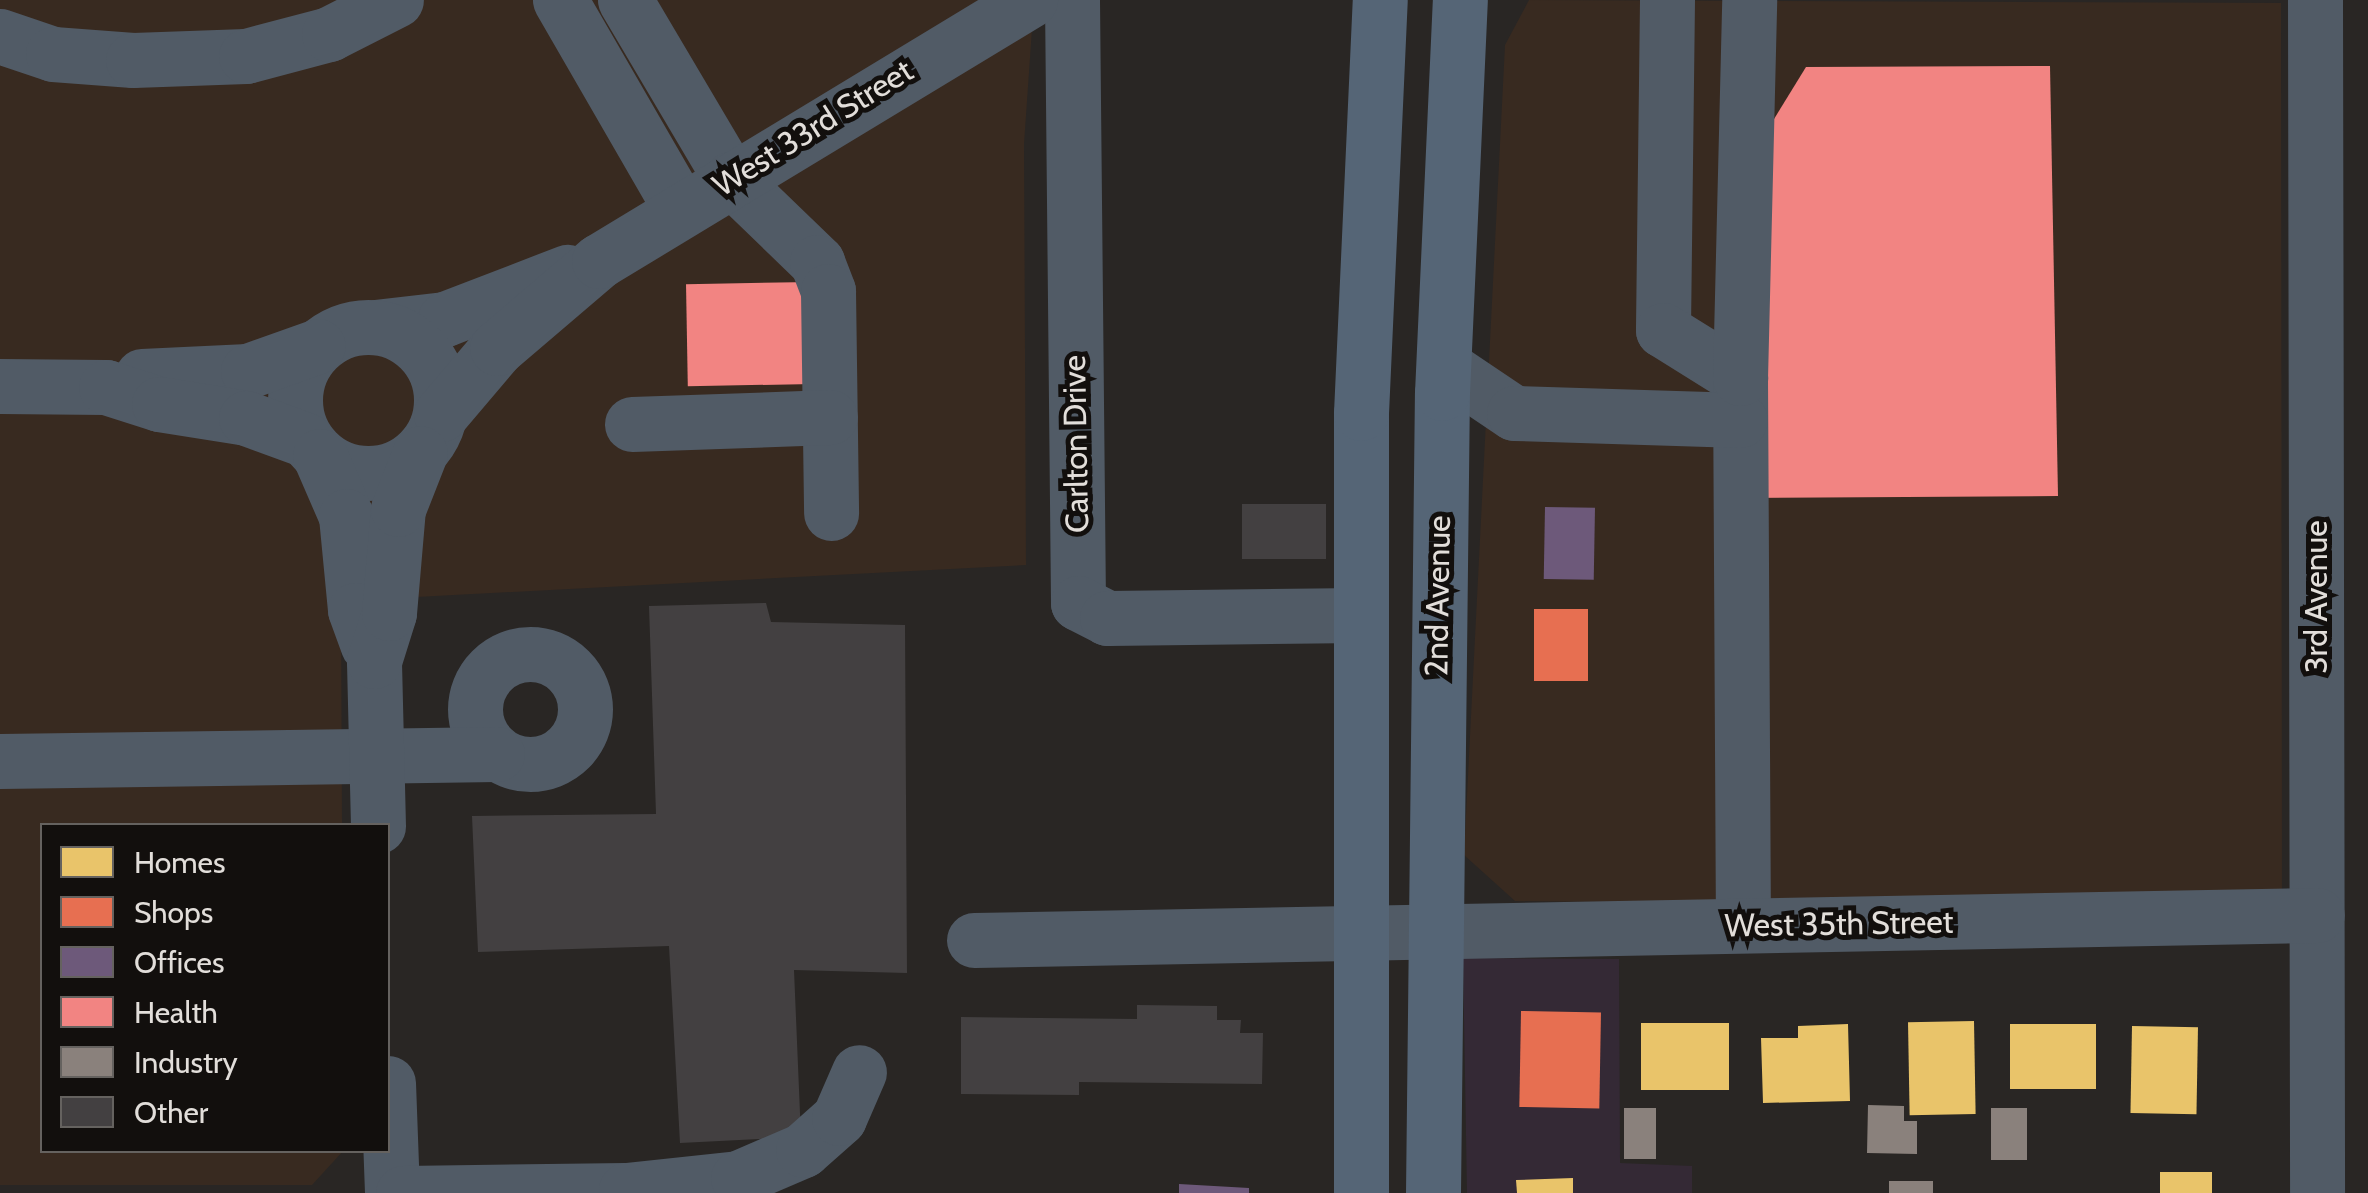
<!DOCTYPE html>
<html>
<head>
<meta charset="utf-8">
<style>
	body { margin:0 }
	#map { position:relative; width:2368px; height:1193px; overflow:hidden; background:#292624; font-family:Cabin,sans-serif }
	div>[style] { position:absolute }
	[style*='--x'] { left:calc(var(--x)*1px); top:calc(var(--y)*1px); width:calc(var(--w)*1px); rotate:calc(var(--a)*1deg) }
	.commercial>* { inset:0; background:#342935 }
	.medical>* { inset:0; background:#382a20 }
	.homes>* { inset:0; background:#e9c46a; transform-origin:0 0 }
	.shops>* { inset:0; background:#e76f51; transform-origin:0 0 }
	.offices>* { inset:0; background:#6d597a; transform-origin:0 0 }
	.health>* { inset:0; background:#f28482; transform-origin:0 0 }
	.industry>* { inset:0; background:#8a817c; transform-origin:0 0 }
	.building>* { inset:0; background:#434041; transform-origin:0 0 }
	.minor>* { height:55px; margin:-27.5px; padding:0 27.5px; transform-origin:27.5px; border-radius:27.5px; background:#515b66 }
	.minor>.ring { margin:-27.5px; padding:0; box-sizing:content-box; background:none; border:55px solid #515b66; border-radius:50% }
	.major>* { height:55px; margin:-27.5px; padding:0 27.5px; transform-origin:27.5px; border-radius:27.5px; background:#556576 }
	span { translate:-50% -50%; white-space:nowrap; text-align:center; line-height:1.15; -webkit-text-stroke:10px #120f0d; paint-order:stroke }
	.street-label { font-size:32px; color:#e2deda }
	.legend { position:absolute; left:40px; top:823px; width:350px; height:330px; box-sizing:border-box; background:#120f0d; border:2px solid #65625f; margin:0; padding:12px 18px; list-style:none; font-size:30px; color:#e2deda }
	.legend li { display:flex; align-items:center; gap:20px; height:50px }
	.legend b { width:50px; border:2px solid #65625f }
</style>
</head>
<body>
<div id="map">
	<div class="commercial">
		<i style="clip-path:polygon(1463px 958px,1619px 959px,1620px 1163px,1692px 1166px,1692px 1193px,1467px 1193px)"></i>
	</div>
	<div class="medical">
		<i style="clip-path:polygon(0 0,1034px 0,1024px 144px,1026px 565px,341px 601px,342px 825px,42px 826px,42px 1150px,344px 1150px,312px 1185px,0 1185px)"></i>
		<i style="clip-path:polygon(1529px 0,2281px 3px,2282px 910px,1515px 901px,1464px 855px,1505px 45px)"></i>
	</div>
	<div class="homes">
		<i style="left:1974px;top:1021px;width:93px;height:66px;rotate:89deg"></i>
		<i style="left:1641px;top:1023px;width:88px;height:67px"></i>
		<i style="clip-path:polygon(1848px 1024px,1850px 1101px,1763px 1103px,1761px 1038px,1798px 1038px,1798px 1026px)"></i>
		<i style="left:2010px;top:1024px;width:86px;height:65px"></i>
		<i style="left:2132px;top:1026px;width:66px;height:87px;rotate:1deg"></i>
		<i style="left:2212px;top:1172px;width:21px;height:52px;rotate:90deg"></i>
		<i style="clip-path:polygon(1573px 1178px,1573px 1193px,1517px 1193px,1516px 1180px)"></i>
	</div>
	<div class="shops">
		<i style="left:1588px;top:609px;width:72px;height:54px;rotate:90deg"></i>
		<i style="left:1521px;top:1011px;width:80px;height:96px;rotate:1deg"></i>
	</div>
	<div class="offices">
		<i style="left:1545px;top:507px;width:50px;height:72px;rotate:1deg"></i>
		<i style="clip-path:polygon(1179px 1184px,1249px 1188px,1249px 1193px,1179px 1193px)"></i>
	</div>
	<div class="health">
		<i style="clip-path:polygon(2050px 66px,2058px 496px,1740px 498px,1771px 124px,1806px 67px)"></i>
		<i style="left:812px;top:282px;width:102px;height:126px;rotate:89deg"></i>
	</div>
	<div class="industry">
		<i style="clip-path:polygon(1868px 1105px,1904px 1106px,1904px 1121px,1917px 1121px,1917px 1154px,1867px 1153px)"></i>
		<i style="left:1624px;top:1108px;width:32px;height:51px"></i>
		<i style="left:1991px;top:1108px;width:36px;height:52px"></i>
		<i style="left:1933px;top:1181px;width:12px;height:44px;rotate:90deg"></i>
	</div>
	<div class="building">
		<i style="left:1242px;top:504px;width:84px;height:55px"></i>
		<i style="clip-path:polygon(766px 603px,771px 622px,905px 625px,907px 973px,794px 970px,801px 1137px,680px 1143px,669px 946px,478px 952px,472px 816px,656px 814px,649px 606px)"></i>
		<i style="clip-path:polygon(1137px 1005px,1217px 1006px,1217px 1020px,1241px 1020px,1240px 1033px,1263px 1033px,1262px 1084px,1079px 1082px,1079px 1095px,961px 1094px,961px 1017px,1137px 1019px)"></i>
	</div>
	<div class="minor">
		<i style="--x:560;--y:0;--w:242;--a:60"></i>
		<i style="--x:625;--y:0;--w:208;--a:59.4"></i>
		<i style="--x:731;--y:179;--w:120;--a:44"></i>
		<i style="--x:817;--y:262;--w:31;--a:69"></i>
		<i style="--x:828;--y:291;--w:222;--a:89.2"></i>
		<i style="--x:1072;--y:0;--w:603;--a:89.43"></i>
		<i style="--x:1078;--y:603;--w:33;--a:27"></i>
		<i style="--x:1107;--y:618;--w:253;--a:-0.7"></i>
		<i style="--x:1667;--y:0;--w:330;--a:90.7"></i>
		<i style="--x:1663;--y:330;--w:91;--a:31.9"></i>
		<i style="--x:1740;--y:378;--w:547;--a:89.69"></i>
		<i style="--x:2315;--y:0;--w:1193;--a:89.9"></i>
		<i style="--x:0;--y:36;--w:56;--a:18.8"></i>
		<i style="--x:53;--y:54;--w:80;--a:4.3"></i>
		<i style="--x:133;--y:60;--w:113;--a:-2"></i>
		<i style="--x:246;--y:56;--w:86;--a:-14.8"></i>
		<i style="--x:329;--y:34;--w:75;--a:-26.9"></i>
		<i style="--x:375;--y:327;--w:70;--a:-6.5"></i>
		<i style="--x:445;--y:319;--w:131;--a:-21.1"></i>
		<i class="ring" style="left:295px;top:327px;width:91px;height:91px"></i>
		<i style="--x:1444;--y:366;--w:84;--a:33.9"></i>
		<i style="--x:1514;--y:413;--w:226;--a:1.8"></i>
		<i style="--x:142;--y:376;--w:106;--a:-2.7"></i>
		<i style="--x:248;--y:371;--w:74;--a:-19.7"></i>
		<i style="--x:1740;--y:378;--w:378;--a:-88.6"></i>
		<i style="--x:0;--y:386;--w:106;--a:0.5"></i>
		<i style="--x:106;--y:387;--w:56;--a:17.8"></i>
		<i style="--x:159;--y:404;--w:88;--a:9.1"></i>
		<i style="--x:246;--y:418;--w:64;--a:20.1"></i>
		<i style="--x:441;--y:414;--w:87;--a:-49.7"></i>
		<i style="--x:497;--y:348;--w:134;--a:-40.5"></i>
		<i style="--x:599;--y:261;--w:504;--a:-31.2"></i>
		<i style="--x:632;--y:424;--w:198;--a:-2"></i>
		<i style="--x:320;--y:456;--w:65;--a:66.6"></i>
		<i style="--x:346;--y:516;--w:94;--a:84.5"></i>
		<i style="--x:355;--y:610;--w:37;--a:70"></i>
		<i class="ring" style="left:475px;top:654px;width:55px;height:55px"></i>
		<i style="--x:0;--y:761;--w:497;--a:-0.8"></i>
		<i style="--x:378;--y:826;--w:165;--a:-91.4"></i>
		<i style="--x:374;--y:661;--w:50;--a:-72.6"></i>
		<i style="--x:389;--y:613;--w:104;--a:-85.1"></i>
		<i style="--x:398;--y:509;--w:60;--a:-68.6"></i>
		<i style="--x:974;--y:940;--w:1343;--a:-1.07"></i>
		<i style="--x:388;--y:1083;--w:110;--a:87.9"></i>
		<i style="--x:403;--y:1193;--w:223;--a:-0.8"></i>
		<i style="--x:626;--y:1190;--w:113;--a:-6.1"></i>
		<i style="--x:738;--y:1178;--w:71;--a:-23.3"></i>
		<i style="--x:803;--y:1150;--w:48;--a:-41.6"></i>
		<i style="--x:839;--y:1118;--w:50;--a:-66.5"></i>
	</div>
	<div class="major">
		<i style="--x:1361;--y:1193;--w:780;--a:-90"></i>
		<i style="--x:1361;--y:413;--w:413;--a:-87.4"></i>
		<i style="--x:1433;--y:1193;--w:800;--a:-89.36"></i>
		<i style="--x:1442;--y:393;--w:393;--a:-87.4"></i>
	</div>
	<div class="street-label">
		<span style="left:813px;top:128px;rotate:-32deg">West 33rd Street</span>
		<span style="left:1076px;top:444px;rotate:-91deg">Carlton Drive</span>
		<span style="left:1438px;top:596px;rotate:-89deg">2nd Avenue</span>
		<span style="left:2316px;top:597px;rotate:-90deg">3rd Avenue</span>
		<span style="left:1839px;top:924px;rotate:-1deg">West 35th Street</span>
	</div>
	<ul class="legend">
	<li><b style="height:28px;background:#e9c46a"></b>Homes</li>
	<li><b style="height:28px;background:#e76f51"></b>Shops</li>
	<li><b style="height:28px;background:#6d597a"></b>Offices</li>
	<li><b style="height:28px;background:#f28482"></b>Health</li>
	<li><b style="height:28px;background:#8a817c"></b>Industry</li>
	<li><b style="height:28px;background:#434041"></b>Other</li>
	</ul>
</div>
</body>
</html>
